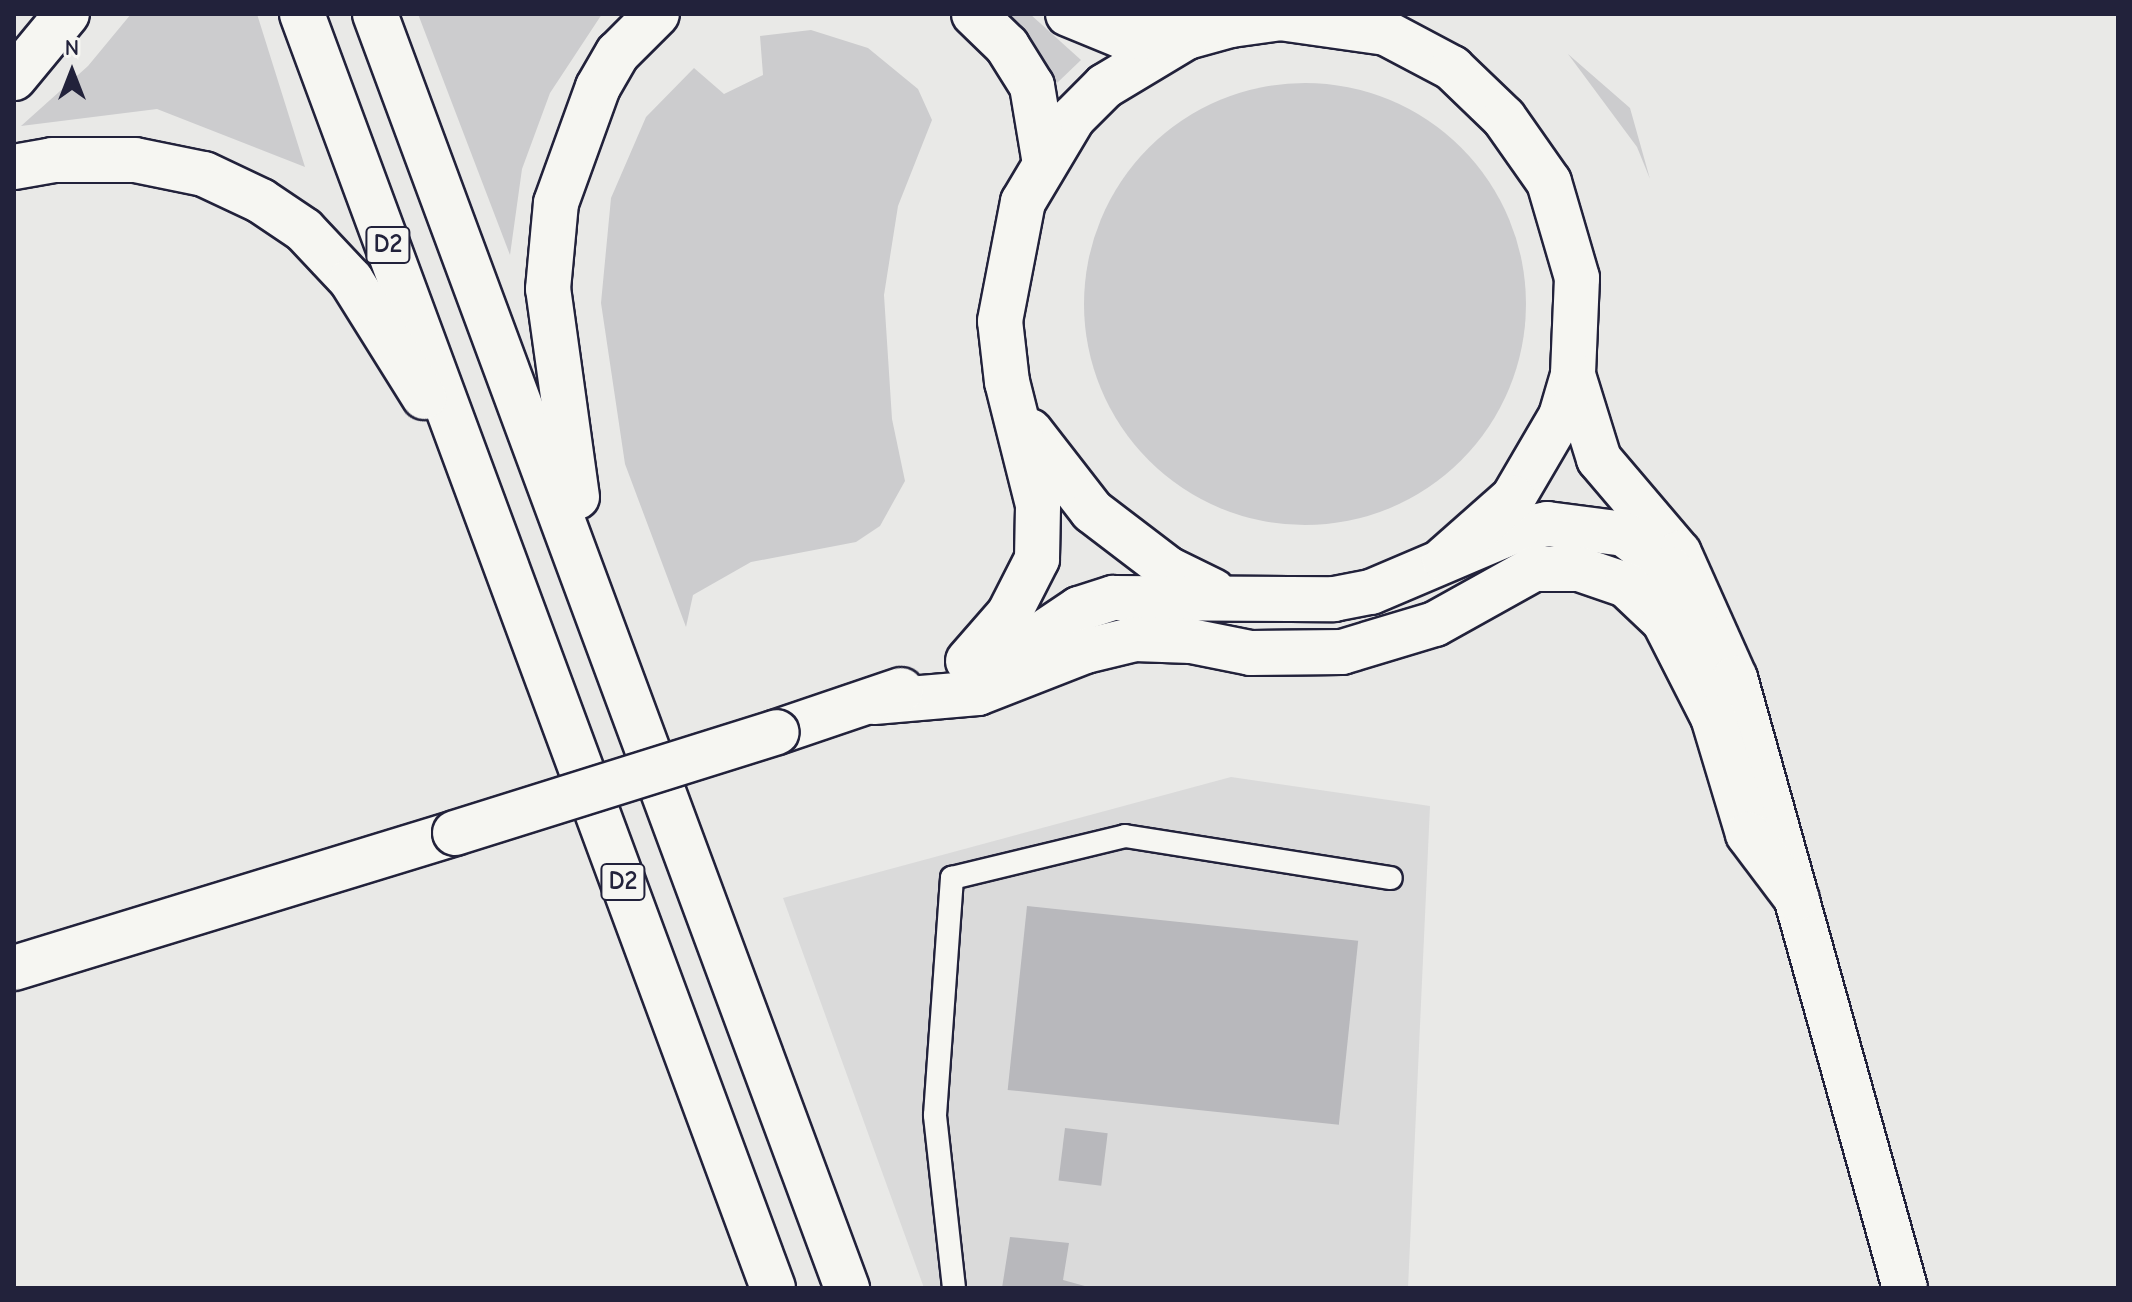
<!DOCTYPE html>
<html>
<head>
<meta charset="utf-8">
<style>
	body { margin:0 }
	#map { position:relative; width:2132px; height:1302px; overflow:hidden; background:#e9e9e7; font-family:"Comic Neue",sans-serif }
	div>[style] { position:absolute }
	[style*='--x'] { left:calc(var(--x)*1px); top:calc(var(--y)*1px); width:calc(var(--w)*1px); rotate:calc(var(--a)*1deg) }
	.built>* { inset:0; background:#dadada }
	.green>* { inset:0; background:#ccccce }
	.round { border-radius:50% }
	.building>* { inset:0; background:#b8b8bc; transform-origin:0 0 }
	.roads { filter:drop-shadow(2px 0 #22223b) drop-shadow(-2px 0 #22223b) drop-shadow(0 2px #22223b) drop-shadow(0 -2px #22223b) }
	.lane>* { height:22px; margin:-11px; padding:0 11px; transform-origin:11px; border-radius:11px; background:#f6f6f2 }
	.secondary>* { height:44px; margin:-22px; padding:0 22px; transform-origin:22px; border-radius:22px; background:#f6f6f2 }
	.highway>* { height:44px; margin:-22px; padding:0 22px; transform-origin:22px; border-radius:22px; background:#f6f6f2 }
	.bridges { filter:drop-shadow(2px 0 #22223b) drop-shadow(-2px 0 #22223b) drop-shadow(0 2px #22223b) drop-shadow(0 -2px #22223b) }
	.secondary-bridge>* { height:44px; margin:-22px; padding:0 22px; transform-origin:22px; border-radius:22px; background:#f6f6f2 }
	span { translate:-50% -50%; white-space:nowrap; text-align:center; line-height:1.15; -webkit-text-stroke:7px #f6f6f2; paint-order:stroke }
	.shield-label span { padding:2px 6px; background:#f6f6f2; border:2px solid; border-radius:6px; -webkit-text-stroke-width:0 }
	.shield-label { font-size:26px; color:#22223b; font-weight:700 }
	.frame { position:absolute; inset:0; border:16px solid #22223b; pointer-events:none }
	.north { position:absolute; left:32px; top:32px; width:80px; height:80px; -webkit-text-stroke:6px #f6f6f2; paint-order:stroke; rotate:0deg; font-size:22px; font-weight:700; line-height:32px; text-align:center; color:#22223b }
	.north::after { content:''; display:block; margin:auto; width:28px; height:36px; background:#22223b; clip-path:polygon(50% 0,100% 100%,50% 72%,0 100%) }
</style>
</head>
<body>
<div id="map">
	<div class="built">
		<i style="clip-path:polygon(1231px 777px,1430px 806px,1408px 1288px,924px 1288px,783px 898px)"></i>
	</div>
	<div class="green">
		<i style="clip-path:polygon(131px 14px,257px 14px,305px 167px,157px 109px,21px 126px,88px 66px)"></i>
		<i style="clip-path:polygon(418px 14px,602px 14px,550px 93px,522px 169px,510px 255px)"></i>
		<i style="clip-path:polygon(1003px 14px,1030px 14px,1081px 60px,1057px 83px)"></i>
		<i style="clip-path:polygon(811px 30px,868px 48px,918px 89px,932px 120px,898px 206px,884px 295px,892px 419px,905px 481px,880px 526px,856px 542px,751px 562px,693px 595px,686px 627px,625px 464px,601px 303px,611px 198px,646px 117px,694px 68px,724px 94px,763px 75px,760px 36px)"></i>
		<i style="clip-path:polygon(1568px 54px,1630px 108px,1650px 179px,1637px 147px)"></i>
		<i class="round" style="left:1084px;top:83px;width:442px;height:442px"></i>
	</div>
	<div class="building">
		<i style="left:1027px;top:906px;width:333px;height:185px;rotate:6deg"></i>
		<i style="left:1065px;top:1128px;width:43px;height:53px;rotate:7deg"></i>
		<i style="clip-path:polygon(1010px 1237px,1069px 1243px,1063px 1280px,1092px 1288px,1002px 1288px)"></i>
	</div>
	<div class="roads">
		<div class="lane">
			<i style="--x:954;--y:1288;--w:174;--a:-96.3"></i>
			<i style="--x:935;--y:1115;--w:238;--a:-85.9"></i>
			<i style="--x:952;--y:878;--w:178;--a:-13.6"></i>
			<i style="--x:1125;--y:836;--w:269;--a:9"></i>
		</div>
		<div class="secondary">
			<i style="--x:1573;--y:375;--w:88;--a:72.8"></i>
			<i style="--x:1599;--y:459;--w:123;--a:49.6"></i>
			<i style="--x:1679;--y:553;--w:137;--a:65.9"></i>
			<i style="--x:1735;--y:678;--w:633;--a:74.43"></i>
			<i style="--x:1030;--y:431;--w:101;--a:52.2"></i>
			<i style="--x:1092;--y:511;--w:96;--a:37.3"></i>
			<i style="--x:1168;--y:569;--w:50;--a:26.1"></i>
			<i style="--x:971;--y:660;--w:73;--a:-19.9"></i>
			<i style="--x:1040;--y:635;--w:47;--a:-33.7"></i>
			<i style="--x:1079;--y:609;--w:36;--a:-18"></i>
			<i style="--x:1113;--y:598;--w:221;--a:0.3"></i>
			<i style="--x:1334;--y:599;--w:38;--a:-11"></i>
			<i style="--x:1371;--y:592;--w:159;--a:-23"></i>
			<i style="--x:1517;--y:530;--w:31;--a:-11"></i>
			<i style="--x:1547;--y:524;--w:78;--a:7.4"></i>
			<i style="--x:1624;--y:534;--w:58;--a:37.3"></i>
			<i style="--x:1670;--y:569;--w:45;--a:47.7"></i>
			<i style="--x:968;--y:661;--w:62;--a:-48.9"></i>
			<i style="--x:1009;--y:614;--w:62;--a:-63"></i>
			<i style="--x:1037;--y:559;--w:54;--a:-88.9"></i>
			<i style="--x:1038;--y:505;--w:127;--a:-104.1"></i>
			<i style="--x:1007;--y:382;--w:61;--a:-96.5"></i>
			<i style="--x:1000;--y:321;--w:121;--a:-79.1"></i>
			<i style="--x:1023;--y:202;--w:98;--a:-59.2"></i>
			<i style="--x:1073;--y:118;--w:45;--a:-45"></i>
			<i style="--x:1105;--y:86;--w:96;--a:-30.9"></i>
			<i style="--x:1187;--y:37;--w:46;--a:-15.3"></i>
			<i style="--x:1231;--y:25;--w:49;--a:-8.1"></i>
			<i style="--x:1280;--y:18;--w:107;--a:8.1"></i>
			<i style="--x:1386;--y:33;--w:75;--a:27.9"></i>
			<i style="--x:1452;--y:68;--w:72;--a:43.9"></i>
			<i style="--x:1504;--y:118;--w:78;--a:54.9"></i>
			<i style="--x:1549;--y:182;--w:100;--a:73.7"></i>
			<i style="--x:1577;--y:278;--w:97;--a:92.4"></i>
			<i style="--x:1573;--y:375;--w:43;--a:106.3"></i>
			<i style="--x:1561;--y:416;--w:95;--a:120.3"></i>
			<i style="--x:1513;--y:498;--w:92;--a:138.5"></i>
			<i style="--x:874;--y:702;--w:104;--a:-4.9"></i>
			<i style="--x:978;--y:693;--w:116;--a:-21.3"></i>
			<i style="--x:1086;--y:651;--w:50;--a:-13.8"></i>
			<i style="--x:1135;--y:639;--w:56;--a:2"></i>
			<i style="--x:1191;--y:641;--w:61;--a:11.3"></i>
			<i style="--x:1251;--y:653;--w:91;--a:-0.6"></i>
			<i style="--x:1342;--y:652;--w:97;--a:-16.8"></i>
			<i style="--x:1435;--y:624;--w:113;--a:-29.1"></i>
			<i style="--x:1534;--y:569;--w:45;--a:0"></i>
			<i style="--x:1579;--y:569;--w:50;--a:18.8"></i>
			<i style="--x:1626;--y:585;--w:52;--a:43.5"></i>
			<i style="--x:1664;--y:621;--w:108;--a:63"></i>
			<i style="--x:1713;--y:717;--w:122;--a:73.3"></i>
			<i style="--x:1748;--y:834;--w:81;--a:53"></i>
			<i style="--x:777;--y:732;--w:131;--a:-18.7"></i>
			<i style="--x:14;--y:968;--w:461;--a:-17"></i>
		</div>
		<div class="highway">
			<i style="--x:302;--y:14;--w:1358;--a:69.71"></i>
			<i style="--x:375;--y:14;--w:1359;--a:69.67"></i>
			<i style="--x:974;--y:14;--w:46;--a:44.1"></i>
			<i style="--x:1007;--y:46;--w:47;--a:58"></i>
			<i style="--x:1032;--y:86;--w:73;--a:80.5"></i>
			<i style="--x:1068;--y:14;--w:58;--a:22.2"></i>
			<i style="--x:1122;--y:36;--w:65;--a:0.9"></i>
			<i style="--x:14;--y:78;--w:83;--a:-50.4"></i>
			<i style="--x:14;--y:167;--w:39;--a:-10"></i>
			<i style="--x:52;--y:160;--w:83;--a:0"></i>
			<i style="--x:135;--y:160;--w:70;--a:11.5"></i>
			<i style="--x:204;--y:174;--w:63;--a:25.3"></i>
			<i style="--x:261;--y:201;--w:52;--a:34"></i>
			<i style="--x:304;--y:230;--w:69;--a:46.8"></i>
			<i style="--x:351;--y:280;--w:138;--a:58"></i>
			<i style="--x:577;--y:497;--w:210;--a:-97.9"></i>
			<i style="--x:548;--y:289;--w:86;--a:-84.7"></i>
			<i style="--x:556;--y:203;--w:123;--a:-70.1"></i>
			<i style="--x:598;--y:87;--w:39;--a:-60"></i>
			<i style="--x:618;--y:53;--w:55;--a:-45"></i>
		</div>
	</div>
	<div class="bridges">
		<div class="secondary-bridge">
			<i style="--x:455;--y:833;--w:337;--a:-17.4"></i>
		</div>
	</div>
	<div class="shield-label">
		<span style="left:388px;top:245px">D2</span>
		<span style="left:623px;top:882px">D2</span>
	</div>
	<div class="frame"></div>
	<div class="north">N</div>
</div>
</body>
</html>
